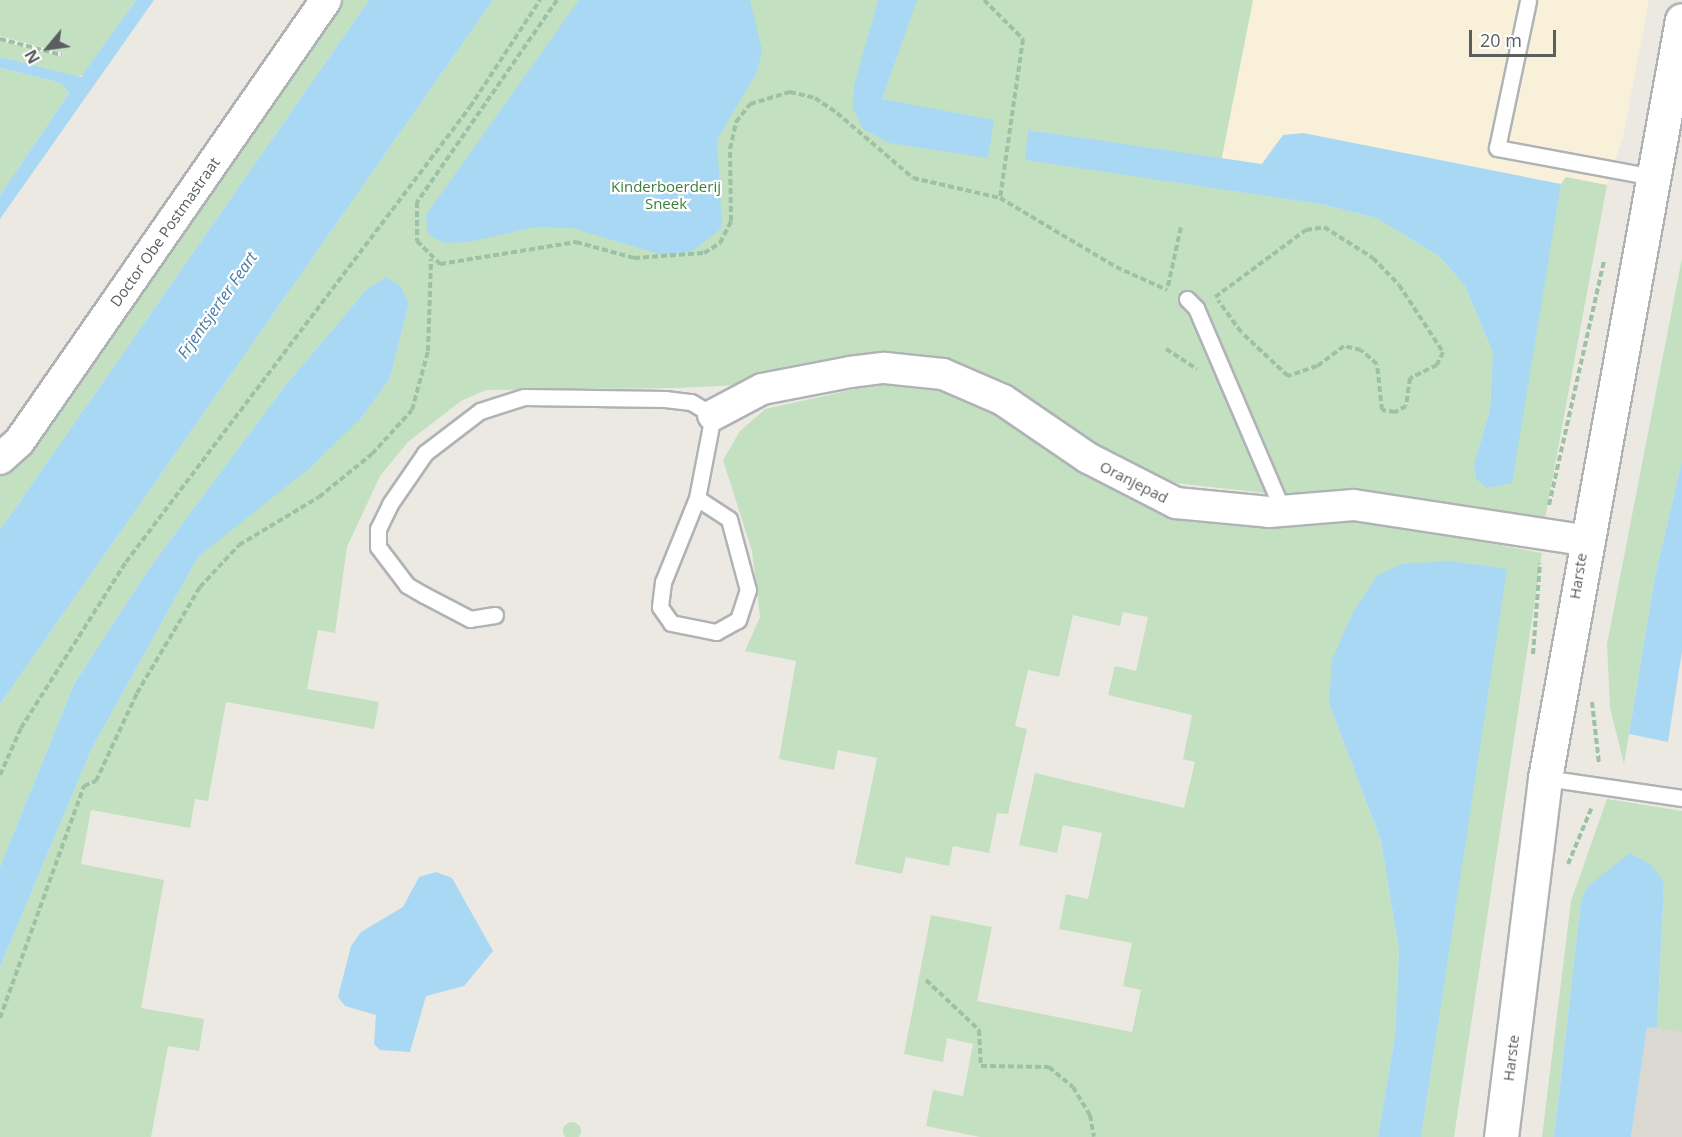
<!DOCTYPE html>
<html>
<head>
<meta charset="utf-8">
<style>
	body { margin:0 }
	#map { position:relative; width:1682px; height:1137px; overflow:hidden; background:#ece9e2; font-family:"Open Sans",sans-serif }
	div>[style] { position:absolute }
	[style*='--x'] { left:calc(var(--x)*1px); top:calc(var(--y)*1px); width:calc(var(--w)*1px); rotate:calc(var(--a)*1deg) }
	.commercial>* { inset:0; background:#f9f0da }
	.education>* { inset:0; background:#dbd8d1 }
	.green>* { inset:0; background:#c3e1c1 }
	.round { border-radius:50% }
	.water>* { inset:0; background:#a9d8f5 }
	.path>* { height:4px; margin-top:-2px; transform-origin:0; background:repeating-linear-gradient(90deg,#9cc1a4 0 6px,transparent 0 9px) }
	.roads { filter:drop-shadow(2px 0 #b0b3b6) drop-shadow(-2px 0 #b0b3b6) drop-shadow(0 2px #b0b3b6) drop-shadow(0 -2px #b0b3b6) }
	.service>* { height:15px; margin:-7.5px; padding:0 7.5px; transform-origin:7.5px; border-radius:7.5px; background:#fff }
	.minor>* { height:30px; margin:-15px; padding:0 15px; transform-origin:15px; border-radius:15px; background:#fff }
	.tertiary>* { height:33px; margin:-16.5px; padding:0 16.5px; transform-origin:16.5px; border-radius:16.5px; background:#fff }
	span { translate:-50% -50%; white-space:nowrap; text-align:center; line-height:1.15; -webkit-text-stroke:4.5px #fff; paint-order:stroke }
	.park-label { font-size:15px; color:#3e7e3d }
	.street-label { font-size:15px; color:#5b5e61 }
	.water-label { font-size:16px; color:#497ba5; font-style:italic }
	.north { position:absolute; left:18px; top:18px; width:60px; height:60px; -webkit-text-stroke:4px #fff; paint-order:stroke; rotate:241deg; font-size:16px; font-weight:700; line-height:24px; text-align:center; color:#5b5e61 }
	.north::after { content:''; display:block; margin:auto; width:21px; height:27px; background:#5b5e61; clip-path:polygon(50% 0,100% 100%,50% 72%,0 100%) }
	.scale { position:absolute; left:1469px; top:30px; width:87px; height:27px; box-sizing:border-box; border:3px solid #5b5e61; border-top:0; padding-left:8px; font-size:18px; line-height:21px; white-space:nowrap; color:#5b5e61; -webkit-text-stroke:4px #fff; paint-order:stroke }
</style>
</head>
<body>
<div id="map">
	<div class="commercial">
		<i style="clip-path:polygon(1253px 0,1649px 0,1623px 137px,1607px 185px,1566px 177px,1561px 184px,1416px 160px,1303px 133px,1275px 144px,1262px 164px,1221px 162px)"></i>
	</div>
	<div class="education">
		<i style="clip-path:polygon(1682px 854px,1682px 1137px,1631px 1137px,1647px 1026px,1656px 1028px)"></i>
	</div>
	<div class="green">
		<i style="clip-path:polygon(0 0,136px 0,84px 74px,76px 77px,0 57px,0 41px,62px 57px,64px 53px,0 36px)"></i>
		<i style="clip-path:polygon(340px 0,369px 0,0 530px,0 476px,5px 476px,33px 441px)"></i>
		<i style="clip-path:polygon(493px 0,1253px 0,1221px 162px,1029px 130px,1159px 179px,1320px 204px,1376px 218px,1439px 256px,1465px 286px,1493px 353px,1490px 410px,1474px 464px,1561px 184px,1566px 177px,1607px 185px,1544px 524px,1157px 481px,974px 373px,678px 388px,486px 390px,461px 401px,408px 442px,380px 476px,347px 547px,335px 633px,318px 630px,307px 689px,379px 702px,374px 729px,226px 702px,208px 801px,195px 799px,190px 828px,91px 810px,81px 864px,164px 880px,141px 1008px,204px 1019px,199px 1051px,168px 1046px,151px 1137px,0 1137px,0 967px,91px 750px,198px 557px,362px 417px,390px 378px,409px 303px,366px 290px,284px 387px,148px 570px,74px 684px,0 867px,0 704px)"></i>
		<i style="clip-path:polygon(0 68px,61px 83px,69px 93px,0 195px)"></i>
		<i style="clip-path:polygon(1682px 258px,1682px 461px,1655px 576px,1624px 764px,1610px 708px,1607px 644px)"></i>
		<i style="clip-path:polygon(883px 383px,957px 392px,1095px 478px,1182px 519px,1380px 523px,1542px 553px,1454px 1137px,1421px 1137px,1478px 756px,1329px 703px,1381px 841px,1399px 951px,1395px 1036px,1378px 1137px,980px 1137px,926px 1126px,933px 1090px,963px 1096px,973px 1044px,947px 1038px,943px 1062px,904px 1054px,931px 915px,992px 927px,977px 1001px,1132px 1032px,1141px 990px,1123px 986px,1132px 943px,1059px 929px,1066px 894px,1088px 899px,1102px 833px,1063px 825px,1057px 853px,1019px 845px,1035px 773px,1184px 808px,1195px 762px,1183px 759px,1192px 715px,1108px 695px,1115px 666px,1136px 671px,1148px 617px,1123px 612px,1120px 626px,1073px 615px,1059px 677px,1028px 670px,1015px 726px,1027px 729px,1008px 814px,997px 813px,989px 853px,953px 846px,949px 866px,906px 857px,902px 874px,855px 864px,877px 758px,838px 750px,834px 770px,779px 759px,796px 661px,745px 651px,760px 617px,756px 582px,752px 551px,723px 460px,740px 431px,765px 409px)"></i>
		<i style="clip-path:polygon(1607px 799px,1682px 811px,1682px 1032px,1657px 1028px,1664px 882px,1581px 901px,1554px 1137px,1542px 1137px,1571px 901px)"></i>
		<i class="round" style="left:563px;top:1122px;width:18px;height:18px"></i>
	</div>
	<div class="water">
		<i style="clip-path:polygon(136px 0,154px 0,0 219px,0 195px,69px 93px,61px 83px,0 68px,0 57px,81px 77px)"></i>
		<i style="clip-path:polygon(369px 0,493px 0,0 704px,0 530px)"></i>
		<i style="clip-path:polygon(579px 0,750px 0,762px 50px,757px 72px,717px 140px,722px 228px,691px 252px,662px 255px,572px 228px,535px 227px,469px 242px,444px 243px,428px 234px,426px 215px)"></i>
		<i style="clip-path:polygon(878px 0,917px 0,882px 99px,994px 120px,988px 158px,889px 143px,863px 129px,853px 109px,854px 86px)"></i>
		<i style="clip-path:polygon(1028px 130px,1262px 164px,1283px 135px,1303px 133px,1561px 184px,1512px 483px,1487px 488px,1476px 479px,1474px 464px,1490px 410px,1493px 353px,1465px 286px,1439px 256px,1376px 218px,1320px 204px,1025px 160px)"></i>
		<i style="clip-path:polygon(386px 277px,400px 286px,409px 303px,390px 378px,362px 417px,311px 467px,198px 557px,91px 750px,0 967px,0 867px,74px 684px,148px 570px,284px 387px,366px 290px)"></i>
		<i style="clip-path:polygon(1682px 461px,1682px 651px,1668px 742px,1629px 734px,1655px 576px)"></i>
		<i style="clip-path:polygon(1451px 561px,1507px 569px,1421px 1137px,1378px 1137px,1395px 1036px,1399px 951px,1381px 841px,1329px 703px,1332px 660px,1353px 612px,1378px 575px,1401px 564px)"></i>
		<i style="clip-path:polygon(1630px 853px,1651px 865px,1664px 882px,1657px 1028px,1647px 1027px,1631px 1137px,1554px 1137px,1581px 901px,1587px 887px)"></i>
		<i style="clip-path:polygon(436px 872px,452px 878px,493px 951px,464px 986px,426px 996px,410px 1052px,380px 1050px,374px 1044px,376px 1015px,345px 1006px,338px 997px,351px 946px,361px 932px,403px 907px,419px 877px)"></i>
	</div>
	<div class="path">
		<i style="--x:557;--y:0;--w:246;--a:124.7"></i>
		<i style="--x:417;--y:202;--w:39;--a:90"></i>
		<i style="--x:417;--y:241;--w:33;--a:45"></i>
		<i style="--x:440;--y:264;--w:138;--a:-9.2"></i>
		<i style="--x:576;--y:242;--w:60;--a:15.4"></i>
		<i style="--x:634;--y:258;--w:70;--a:-4.1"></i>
		<i style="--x:704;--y:253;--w:19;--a:-32"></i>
		<i style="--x:720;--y:243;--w:25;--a:-63"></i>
		<i style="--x:731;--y:221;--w:72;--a:-90.8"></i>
		<i style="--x:730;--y:149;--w:28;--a:-77"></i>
		<i style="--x:736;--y:122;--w:23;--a:-52"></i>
		<i style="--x:750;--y:104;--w:42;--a:-16.7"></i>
		<i style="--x:790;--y:92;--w:26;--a:13"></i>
		<i style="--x:815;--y:98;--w:27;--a:34"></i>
		<i style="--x:837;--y:113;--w:100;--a:40.5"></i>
		<i style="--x:913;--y:178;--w:89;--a:12.9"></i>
		<i style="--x:1000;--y:198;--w:135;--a:30.7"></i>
		<i style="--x:1116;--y:267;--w:56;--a:24.3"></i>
		<i style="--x:984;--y:0;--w:55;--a:45"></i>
		<i style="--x:1023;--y:39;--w:161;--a:98.2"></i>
		<i style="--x:0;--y:39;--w:64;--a:14.5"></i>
		<i style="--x:1168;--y:286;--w:60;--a:-77.6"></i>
		<i style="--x:1215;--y:297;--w:113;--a:-36.4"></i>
		<i style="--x:1306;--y:230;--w:18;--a:-9"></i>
		<i style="--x:1324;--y:227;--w:58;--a:32.3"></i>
		<i style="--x:1373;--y:258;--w:37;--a:46"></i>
		<i style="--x:1399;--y:285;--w:80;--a:56.7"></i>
		<i style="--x:1443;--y:352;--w:14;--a:115"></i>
		<i style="--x:1437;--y:365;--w:30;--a:154"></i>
		<i style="--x:1410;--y:378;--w:28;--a:98"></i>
		<i style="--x:1406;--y:406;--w:13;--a:151"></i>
		<i style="--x:1395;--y:412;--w:13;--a:-171"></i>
		<i style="--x:1382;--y:410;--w:46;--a:-96.2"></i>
		<i style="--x:1377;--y:364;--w:21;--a:-139"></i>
		<i style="--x:1361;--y:350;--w:17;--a:-167"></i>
		<i style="--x:1344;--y:346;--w:34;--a:143"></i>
		<i style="--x:1317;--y:366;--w:31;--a:161"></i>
		<i style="--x:1288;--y:376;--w:64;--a:-136.9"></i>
		<i style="--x:1241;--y:332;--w:39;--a:-126"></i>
		<i style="--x:1166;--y:349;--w:37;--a:33"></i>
		<i style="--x:1549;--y:505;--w:250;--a:-77.3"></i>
		<i style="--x:1533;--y:654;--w:91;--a:-85.6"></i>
		<i style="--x:1592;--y:702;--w:61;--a:83.5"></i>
		<i style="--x:0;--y:775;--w:51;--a:-65.9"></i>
		<i style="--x:21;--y:728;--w:196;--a:-57.7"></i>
		<i style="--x:126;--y:562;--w:570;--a:-52.91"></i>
		<i style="--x:470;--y:107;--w:128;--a:-56.8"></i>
		<i style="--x:1568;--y:864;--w:62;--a:-67.2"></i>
		<i style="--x:926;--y:980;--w:73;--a:43.3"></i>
		<i style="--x:979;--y:1030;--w:36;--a:87"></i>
		<i style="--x:981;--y:1066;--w:68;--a:0.8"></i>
		<i style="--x:1049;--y:1067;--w:31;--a:40"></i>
		<i style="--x:1073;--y:1087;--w:33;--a:59"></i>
		<i style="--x:1090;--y:1115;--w:22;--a:80"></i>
		<i style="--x:0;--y:1018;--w:247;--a:-70.1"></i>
		<i style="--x:84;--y:786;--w:13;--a:-23"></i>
		<i style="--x:96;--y:781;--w:97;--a:-65"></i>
		<i style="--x:137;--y:693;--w:123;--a:-59.3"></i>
		<i style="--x:200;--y:587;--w:57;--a:-47.1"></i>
		<i style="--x:239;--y:545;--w:93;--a:-31"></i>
		<i style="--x:319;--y:497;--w:68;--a:-39.1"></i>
		<i style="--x:372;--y:454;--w:59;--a:-47.7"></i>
		<i style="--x:412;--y:410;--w:61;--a:-74.8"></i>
		<i style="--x:428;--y:351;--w:92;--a:-88.1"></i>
	</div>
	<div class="roads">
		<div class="service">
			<i style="--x:1528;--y:1;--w:150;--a:101.9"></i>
			<i style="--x:1497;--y:148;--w:159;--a:10.5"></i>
			<i style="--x:1187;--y:299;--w:13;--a:45"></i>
			<i style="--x:1196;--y:308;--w:221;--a:66.8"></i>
			<i style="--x:495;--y:615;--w:25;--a:171"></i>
			<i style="--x:470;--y:619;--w:52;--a:-152.4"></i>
			<i style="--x:424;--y:595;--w:20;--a:-150"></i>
			<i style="--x:407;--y:585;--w:48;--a:-127.3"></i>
			<i style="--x:378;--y:547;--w:18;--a:-90"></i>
			<i style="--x:378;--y:529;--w:28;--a:-64"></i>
			<i style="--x:390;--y:504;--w:62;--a:-55.5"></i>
			<i style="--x:425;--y:453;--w:69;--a:-37.4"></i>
			<i style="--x:480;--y:411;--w:46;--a:-17.7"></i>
			<i style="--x:524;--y:397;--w:141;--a:0.8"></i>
			<i style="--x:665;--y:399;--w:26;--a:7"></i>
			<i style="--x:691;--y:402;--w:26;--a:31"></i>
			<i style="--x:713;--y:415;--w:85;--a:100.9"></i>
			<i style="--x:697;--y:498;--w:91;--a:112"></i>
			<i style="--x:663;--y:582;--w:25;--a:97"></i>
			<i style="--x:660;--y:607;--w:19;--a:55"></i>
			<i style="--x:671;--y:623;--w:46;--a:11.3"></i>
			<i style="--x:716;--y:632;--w:25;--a:-29"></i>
			<i style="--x:738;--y:620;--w:32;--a:-72"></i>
			<i style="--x:748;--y:590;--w:73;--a:-105"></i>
			<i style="--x:729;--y:519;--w:38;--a:-147"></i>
			<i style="--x:1545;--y:778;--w:138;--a:8.3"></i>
		</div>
		<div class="minor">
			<i style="--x:713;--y:415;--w:55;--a:-28"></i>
			<i style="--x:762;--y:389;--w:90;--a:-10.9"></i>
			<i style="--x:850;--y:372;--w:35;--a:-7"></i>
			<i style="--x:885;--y:368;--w:58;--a:5.9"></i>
			<i style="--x:943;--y:374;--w:65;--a:23.4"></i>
			<i style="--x:1003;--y:400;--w:103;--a:34.3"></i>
			<i style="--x:1088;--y:458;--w:99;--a:27.1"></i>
			<i style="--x:1176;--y:503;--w:93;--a:5.5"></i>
			<i style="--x:1269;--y:512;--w:85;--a:-4.7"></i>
			<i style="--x:1354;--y:505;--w:233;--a:8.7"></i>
			<i style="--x:0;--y:459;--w:25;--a:-42"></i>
			<i style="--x:19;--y:442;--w:538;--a:-55.22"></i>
		</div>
		<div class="tertiary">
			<i style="--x:1501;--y:1137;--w:362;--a:-83"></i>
			<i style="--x:1545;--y:778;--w:770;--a:-79.76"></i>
		</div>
	</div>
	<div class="park-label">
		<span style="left:666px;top:195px">Kinderboerderij<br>Sneek</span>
	</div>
	<div class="street-label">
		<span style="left:165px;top:232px;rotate:-55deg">Doctor Obe Postmastraat</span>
		<span style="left:1134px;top:482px;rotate:27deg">Oranjepad</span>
		<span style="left:1578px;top:576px;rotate:-81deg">Harste</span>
		<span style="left:1511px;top:1058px;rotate:-83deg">Harste</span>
	</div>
	<div class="water-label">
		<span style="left:217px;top:305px;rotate:-55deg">Frjentsjerter Feart</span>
	</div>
	<div class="north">N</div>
	<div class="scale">20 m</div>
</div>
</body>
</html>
